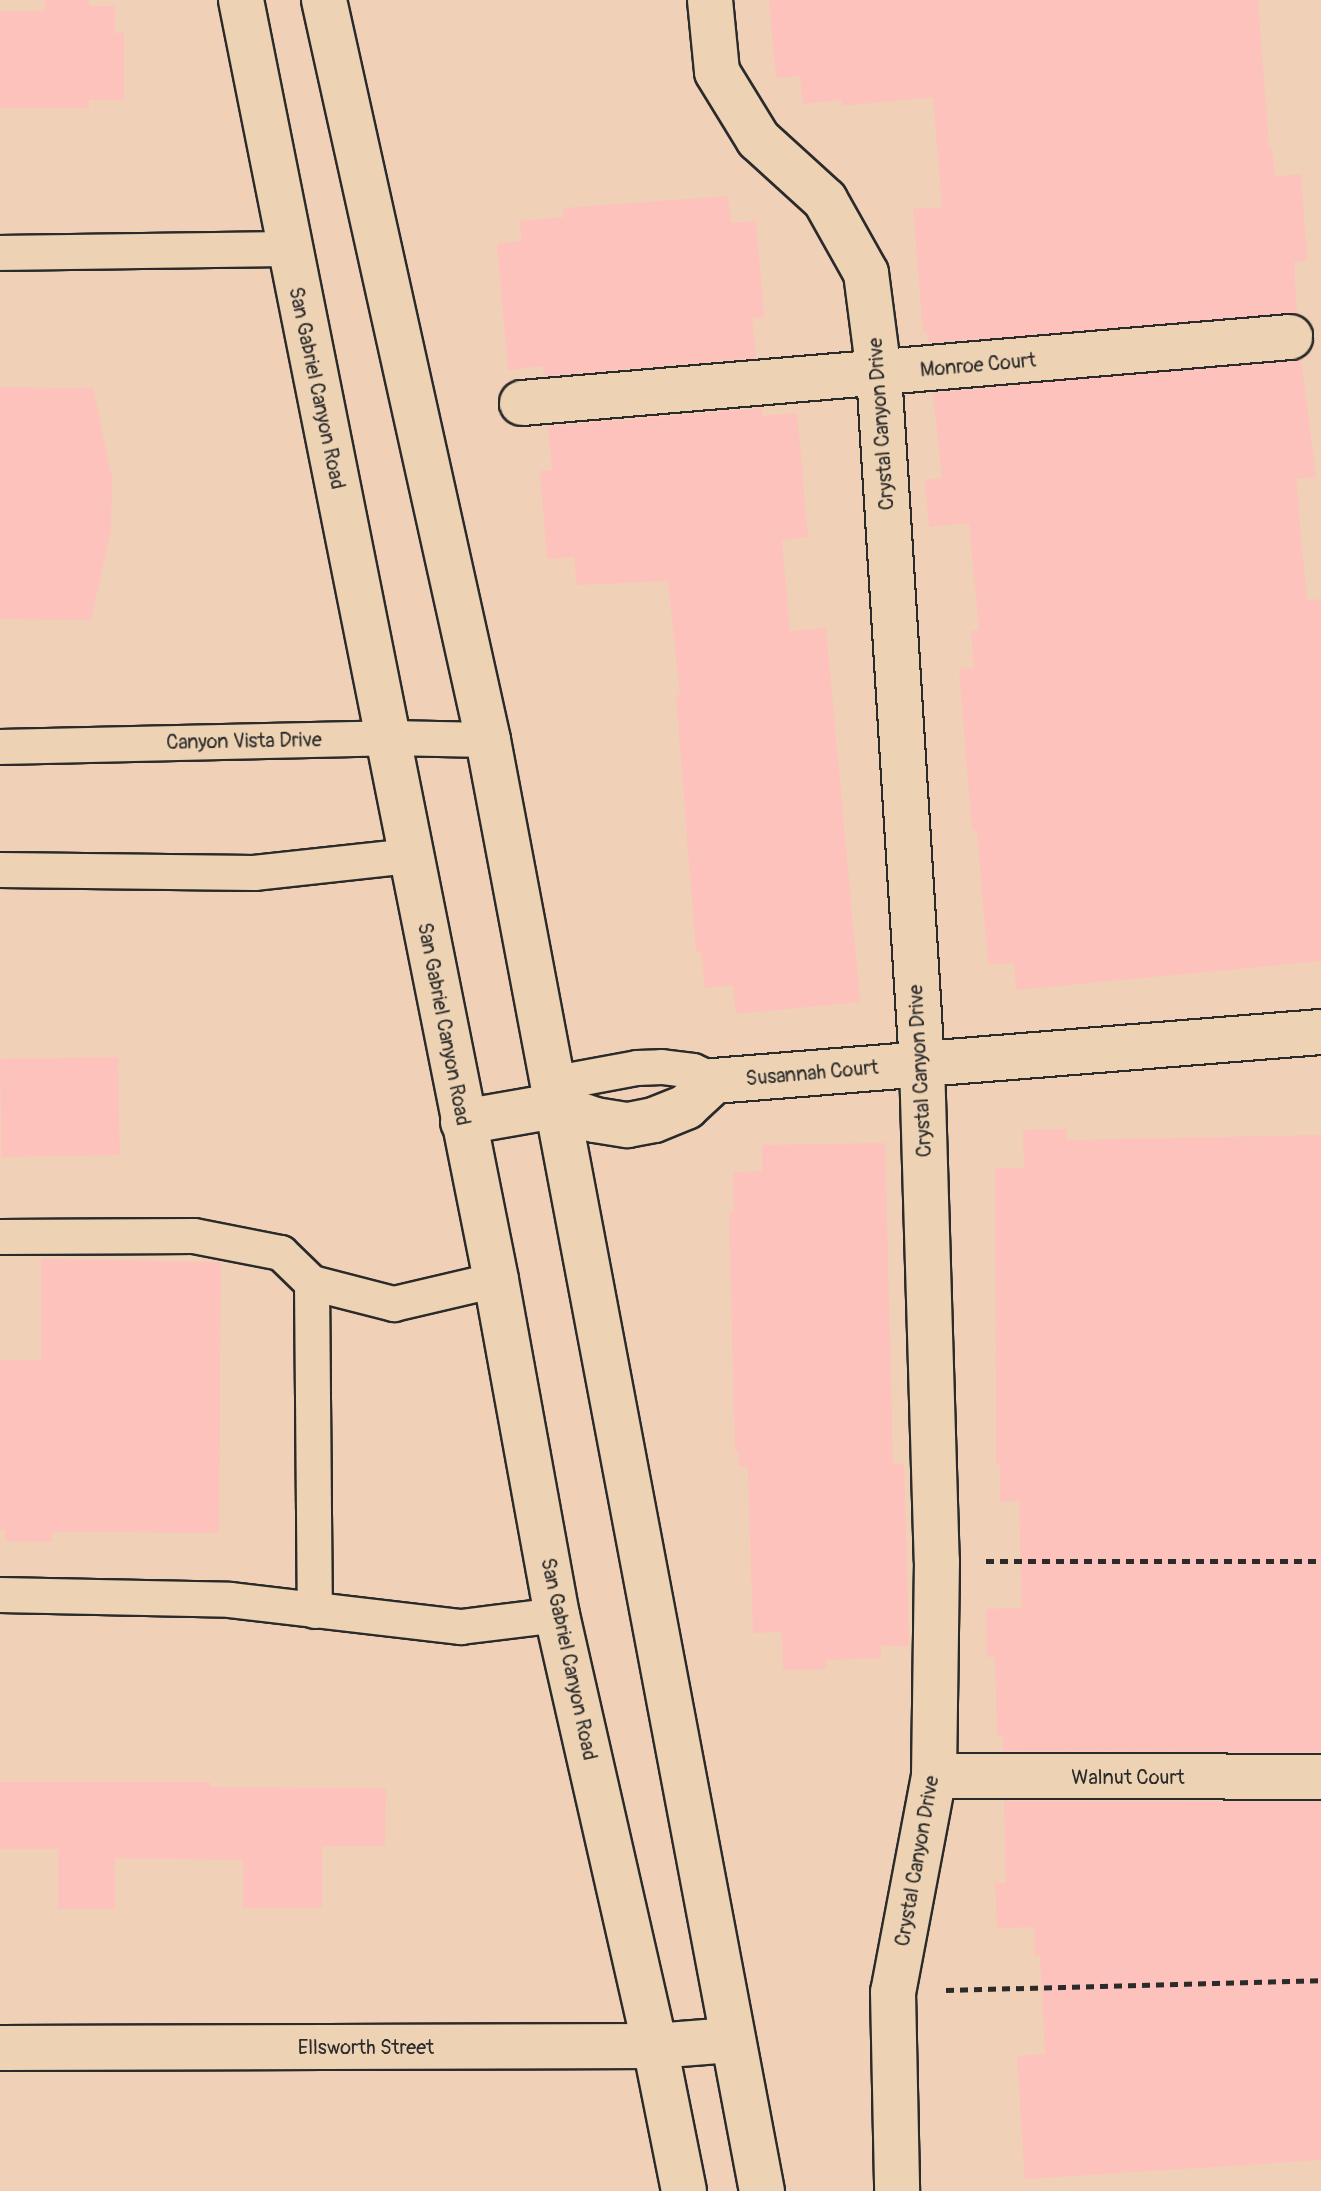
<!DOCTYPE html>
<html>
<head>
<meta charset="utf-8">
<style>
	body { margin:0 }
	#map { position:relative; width:1321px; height:2191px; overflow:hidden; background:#f0d0b6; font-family:Pangolin,sans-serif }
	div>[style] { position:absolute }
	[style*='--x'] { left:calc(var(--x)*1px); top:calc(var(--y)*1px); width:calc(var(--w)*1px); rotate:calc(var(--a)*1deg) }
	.building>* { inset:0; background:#fec2bc; transform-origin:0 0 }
	.path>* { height:5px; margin-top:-2.5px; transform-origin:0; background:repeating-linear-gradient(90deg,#2b2b2b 0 8px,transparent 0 14px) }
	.roads { filter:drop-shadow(2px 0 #2b2b2b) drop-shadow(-2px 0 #2b2b2b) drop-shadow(0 2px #2b2b2b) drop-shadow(0 -2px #2b2b2b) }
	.service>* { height:34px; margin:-17px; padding:0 17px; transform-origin:17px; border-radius:17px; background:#edd3b4 }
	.minor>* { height:44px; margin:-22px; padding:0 22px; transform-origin:22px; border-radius:22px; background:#edd3b4 }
	.secondary>* { height:44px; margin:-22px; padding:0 22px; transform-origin:22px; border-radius:22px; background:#edd3b4 }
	span { translate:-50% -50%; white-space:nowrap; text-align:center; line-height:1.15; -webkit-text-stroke:7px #edd3b4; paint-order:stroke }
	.street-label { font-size:20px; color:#2b2b2b }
</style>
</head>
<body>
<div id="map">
	<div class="building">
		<i style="clip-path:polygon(45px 0,89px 0,89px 6px,115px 6px,115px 33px,124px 33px,124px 100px,89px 100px,89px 108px,0 108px,0 11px,45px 11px)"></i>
		<i style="clip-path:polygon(769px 0,1258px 0,1269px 148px,1272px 148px,1275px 177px,1301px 174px,1307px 261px,1294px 262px,1297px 314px,928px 343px,927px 332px,923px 332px,913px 209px,942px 207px,933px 97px,842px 106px,841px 100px,803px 104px,800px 76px,776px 78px)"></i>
		<i style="clip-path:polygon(728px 196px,731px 223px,756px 221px,764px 317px,752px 318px,756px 358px,544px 376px,543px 366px,508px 370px,497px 244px,522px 241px,519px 221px,564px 217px,563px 208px)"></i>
		<i style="clip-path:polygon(1301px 359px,1316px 477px,1296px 479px,1307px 600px,1321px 599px,1321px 961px,1016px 990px,1014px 963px,988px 965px,977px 830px,972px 831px,959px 669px,974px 668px,971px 631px,979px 630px,969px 523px,929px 527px,925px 480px,942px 478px,933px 393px)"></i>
		<i style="clip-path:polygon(0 387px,93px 388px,112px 477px,111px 530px,91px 620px,0 619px)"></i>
		<i style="clip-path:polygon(762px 408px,762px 416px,797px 413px,808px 537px,782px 540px,790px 631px,826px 628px,860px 1002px,736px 1014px,733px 985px,705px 988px,701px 952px,696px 952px,676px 695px,680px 695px,668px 581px,577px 585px,574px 557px,547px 559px,540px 471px,552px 470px,548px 426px)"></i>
		<i style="left:118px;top:1057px;width:98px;height:118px;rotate:89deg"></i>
		<i style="clip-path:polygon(1066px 1129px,1066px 1140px,1321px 1135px,1321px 1752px,1003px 1751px,1003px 1735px,997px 1736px,995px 1657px,987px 1657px,986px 1609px,1022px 1608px,1019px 1501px,1000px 1502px,1000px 1463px,996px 1463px,995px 1168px,1024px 1168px,1023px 1130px)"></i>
		<i style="clip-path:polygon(885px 1143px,893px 1464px,904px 1464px,909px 1646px,881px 1646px,881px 1658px,826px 1660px,826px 1669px,783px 1670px,782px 1632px,753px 1633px,748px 1467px,739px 1467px,738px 1451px,735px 1451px,729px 1212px,734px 1212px,733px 1172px,762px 1171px,762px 1145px)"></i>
		<i style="clip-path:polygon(41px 1259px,221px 1262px,219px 1533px,52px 1532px,52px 1542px,5px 1541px,5px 1530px,0 1530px,0 1360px,41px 1360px)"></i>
		<i style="clip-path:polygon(0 1782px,210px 1782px,210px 1787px,386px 1788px,385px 1846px,322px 1846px,322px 1908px,243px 1908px,243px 1860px,115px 1858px,115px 1909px,58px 1909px,58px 1849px,0 1849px)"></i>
		<i style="clip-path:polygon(1004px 1801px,1321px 1802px,1321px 2160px,1025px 2179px,1017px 2056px,1045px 2054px,1040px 1956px,1035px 1956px,1034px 1927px,997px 1928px,995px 1883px,1006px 1883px)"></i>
	</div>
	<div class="path">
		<i style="--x:986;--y:1561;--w:335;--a:0"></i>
		<i style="--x:946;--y:1990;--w:375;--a:-1.5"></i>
	</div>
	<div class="roads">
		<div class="service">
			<i style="--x:0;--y:253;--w:288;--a:-0.8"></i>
			<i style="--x:0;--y:747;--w:389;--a:-1.3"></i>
			<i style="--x:389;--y:738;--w:99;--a:1.2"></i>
			<i style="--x:0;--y:870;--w:254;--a:0.7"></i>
			<i style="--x:254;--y:873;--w:158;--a:-6.2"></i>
			<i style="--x:551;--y:1084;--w:87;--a:-10.5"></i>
			<i style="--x:637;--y:1068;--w:25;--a:-2"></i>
			<i style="--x:662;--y:1067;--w:31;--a:7"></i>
			<i style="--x:693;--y:1071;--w:23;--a:25"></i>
			<i style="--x:0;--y:1237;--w:194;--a:-0.3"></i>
			<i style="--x:194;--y:1236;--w:89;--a:11.1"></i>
			<i style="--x:281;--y:1253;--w:43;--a:44.1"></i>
			<i style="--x:312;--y:1283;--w:85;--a:14.4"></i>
			<i style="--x:394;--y:1304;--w:105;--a:-13.2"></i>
			<i style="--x:312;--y:1283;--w:328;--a:89.5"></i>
			<i style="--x:0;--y:1595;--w:230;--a:1.2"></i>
			<i style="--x:230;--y:1600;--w:233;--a:6.7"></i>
			<i style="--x:461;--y:1627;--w:97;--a:-7.1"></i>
		</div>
		<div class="minor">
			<i style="--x:710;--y:0;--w:72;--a:84.4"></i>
			<i style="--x:717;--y:72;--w:79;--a:58.5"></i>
			<i style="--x:758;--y:139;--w:91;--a:42.3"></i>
			<i style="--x:825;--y:200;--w:84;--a:60.7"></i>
			<i style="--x:866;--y:273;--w:101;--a:82.6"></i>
			<i style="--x:879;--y:373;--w:692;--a:86.44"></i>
			<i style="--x:922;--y:1064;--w:497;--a:88.3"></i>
			<i style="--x:937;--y:1561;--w:215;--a:90.8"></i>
			<i style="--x:934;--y:1776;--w:220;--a:100.7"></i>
			<i style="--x:893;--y:1992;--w:199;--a:88.8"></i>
			<i style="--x:522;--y:403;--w:771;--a:-4.91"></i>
			<i style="--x:463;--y:1122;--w:93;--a:-9.9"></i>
			<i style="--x:555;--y:1106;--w:42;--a:19.3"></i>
			<i style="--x:595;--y:1120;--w:33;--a:9"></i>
			<i style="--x:628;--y:1125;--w:26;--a:-11"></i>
			<i style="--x:654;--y:1120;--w:35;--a:-22"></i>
			<i style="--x:686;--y:1107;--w:38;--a:-43"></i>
			<i style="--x:714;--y:1081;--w:609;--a:-4.62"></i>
			<i style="--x:934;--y:1776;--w:387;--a:0.1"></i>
			<i style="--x:0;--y:2048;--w:655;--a:-0.17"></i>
			<i style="--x:655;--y:2046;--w:76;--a:-4.5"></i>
		</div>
		<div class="secondary">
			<i style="--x:241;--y:0;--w:1305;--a:78.73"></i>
			<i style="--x:496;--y:1280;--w:341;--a:79.7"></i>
			<i style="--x:557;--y:1615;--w:442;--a:77.2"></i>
			<i style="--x:655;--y:2046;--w:148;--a:78.7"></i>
			<i style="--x:324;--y:0;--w:758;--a:77.5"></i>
			<i style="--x:488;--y:740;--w:1477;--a:79.31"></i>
		</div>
	</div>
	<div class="street-label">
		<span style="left:978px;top:365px;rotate:-5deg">Monroe Court</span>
		<span style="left:317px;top:388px;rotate:78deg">San Gabriel Canyon Road</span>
		<span style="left:881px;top:424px;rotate:-94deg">Crystal Canyon Drive</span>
		<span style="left:244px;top:741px;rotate:-1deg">Canyon Vista Drive</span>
		<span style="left:444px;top:1024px;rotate:79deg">San Gabriel Canyon Road</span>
		<span style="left:920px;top:1071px;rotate:-93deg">Crystal Canyon Drive</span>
		<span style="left:812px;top:1073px;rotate:-5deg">Susannah Court</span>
		<span style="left:569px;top:1659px;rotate:78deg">San Gabriel Canyon Road</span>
		<span style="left:1128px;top:1777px">Walnut Court</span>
		<span style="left:917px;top:1861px;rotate:-80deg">Crystal Canyon Drive</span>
		<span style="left:366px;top:2047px">Ellsworth Street</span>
	</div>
</div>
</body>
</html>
